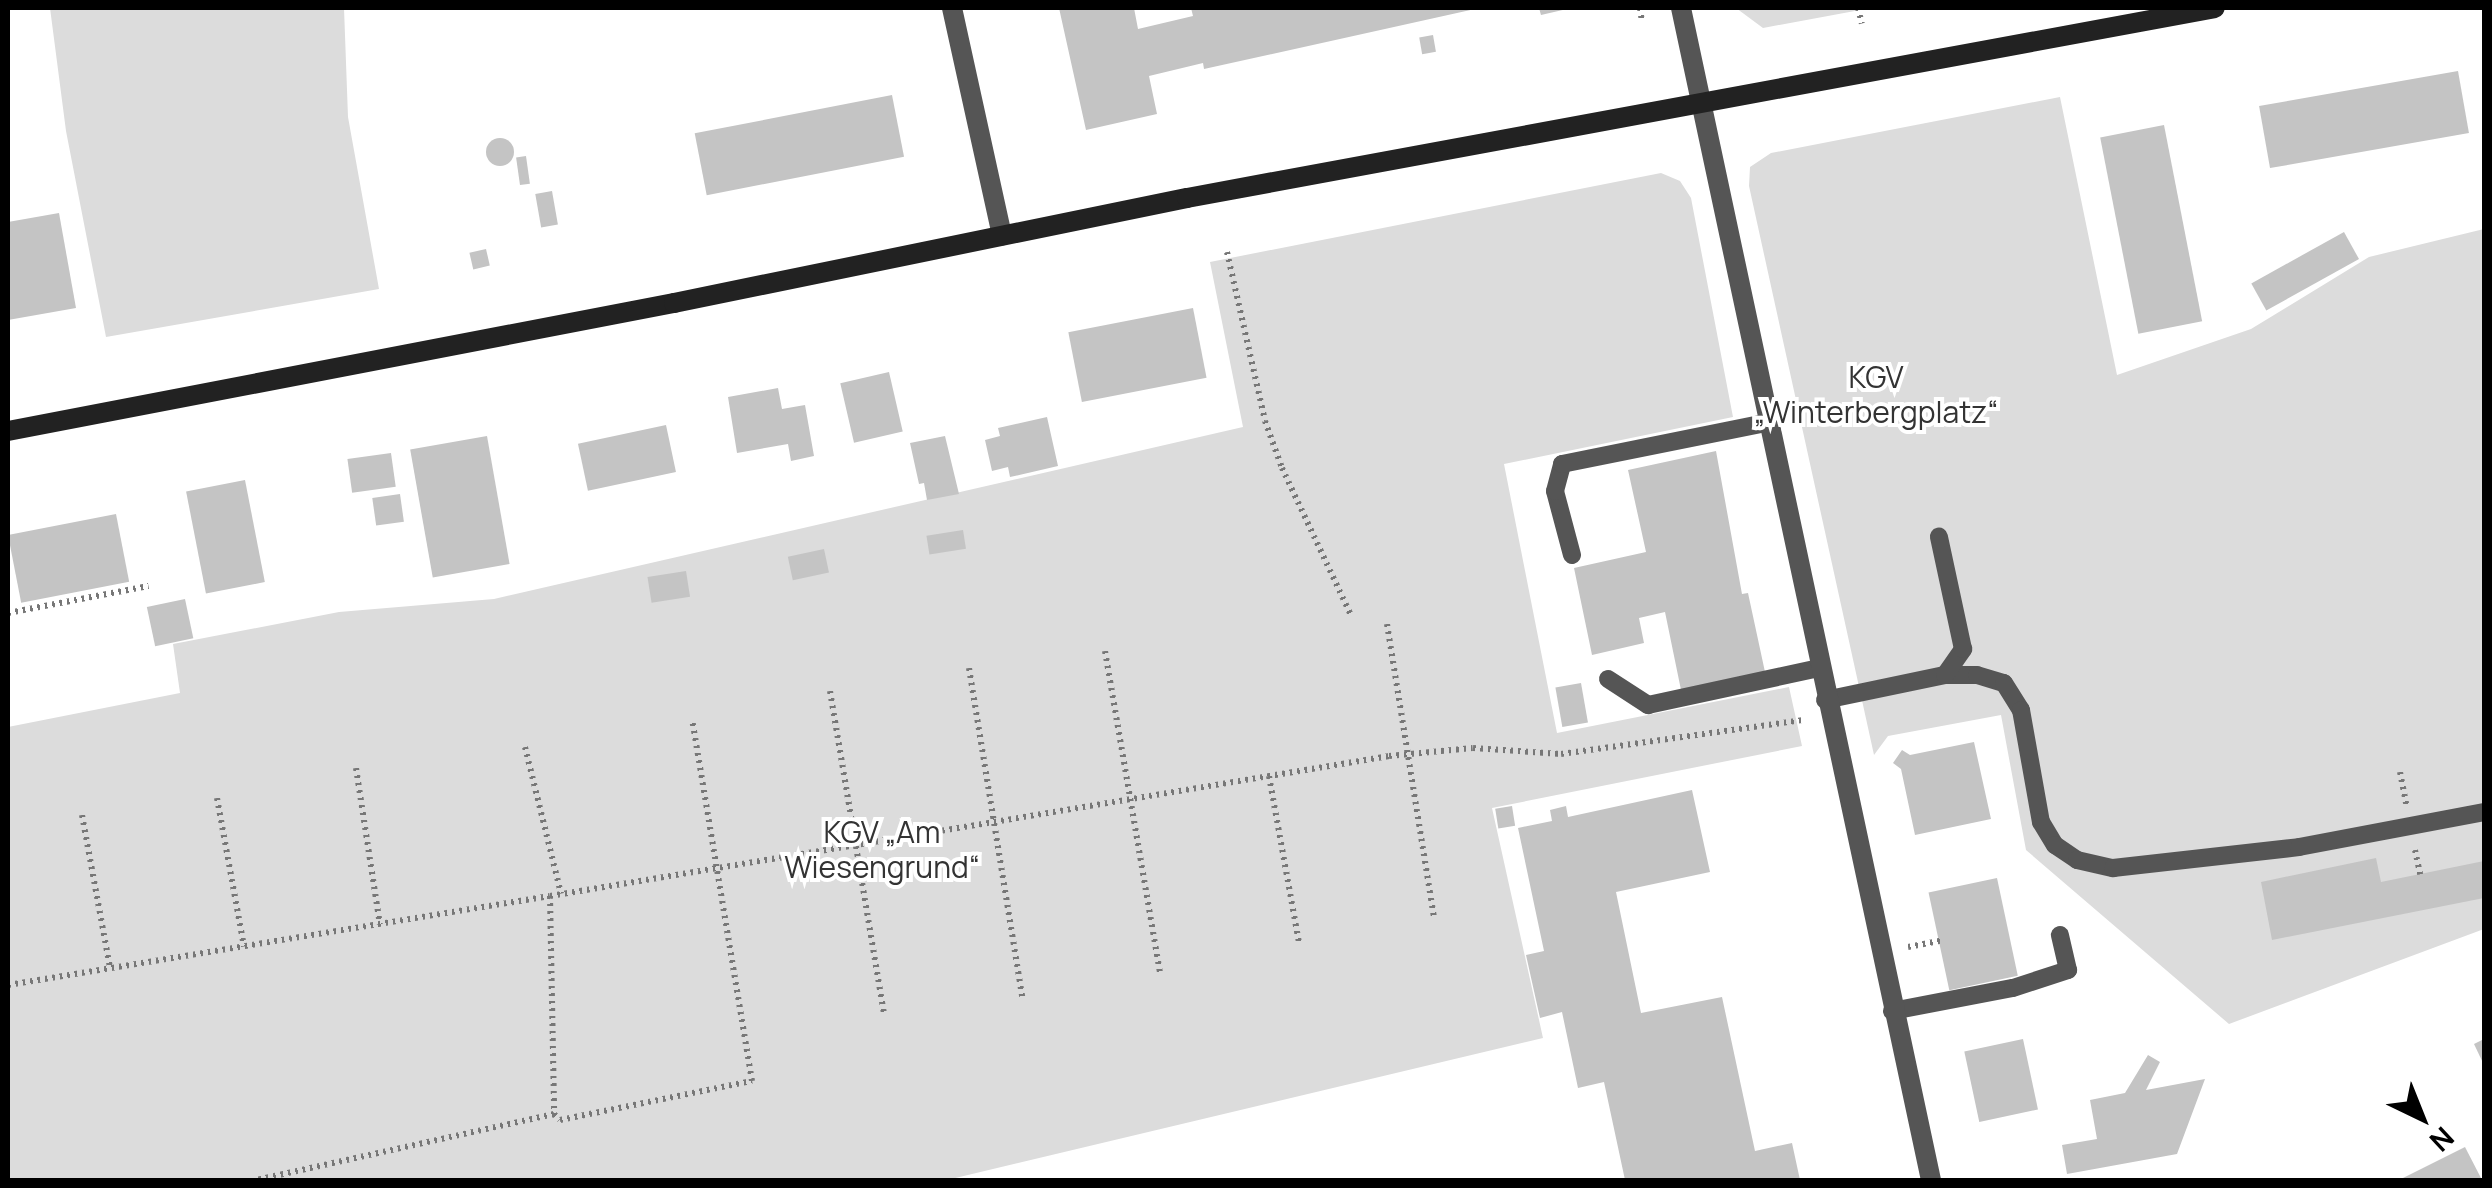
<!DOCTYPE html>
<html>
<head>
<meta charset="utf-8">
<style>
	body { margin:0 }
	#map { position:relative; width:2492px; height:1188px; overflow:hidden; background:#fff; font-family:Manrope,sans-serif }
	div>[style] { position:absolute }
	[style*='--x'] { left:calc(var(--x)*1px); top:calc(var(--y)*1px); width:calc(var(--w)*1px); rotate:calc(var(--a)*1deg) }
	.green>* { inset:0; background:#dcdcdc }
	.building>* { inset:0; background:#c4c4c4; transform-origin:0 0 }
	.round { border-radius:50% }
	.path>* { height:6px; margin-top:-3px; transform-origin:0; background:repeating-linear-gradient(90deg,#777 0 2.5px,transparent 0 7.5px) }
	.service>* { height:18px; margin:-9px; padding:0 9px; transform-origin:9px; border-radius:9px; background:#555 }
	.minor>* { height:20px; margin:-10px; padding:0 10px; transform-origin:10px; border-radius:10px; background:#555 }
	.secondary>* { height:20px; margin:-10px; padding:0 10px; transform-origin:10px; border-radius:10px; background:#222 }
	span { translate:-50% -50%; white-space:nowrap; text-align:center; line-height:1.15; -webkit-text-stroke:8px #fff; paint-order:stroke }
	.park-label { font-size:30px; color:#333 }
	.frame { position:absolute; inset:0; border:10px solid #000; pointer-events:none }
	.north { position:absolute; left:2372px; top:1068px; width:100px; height:100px; -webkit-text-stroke:8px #fff; paint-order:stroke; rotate:137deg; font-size:28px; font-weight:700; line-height:40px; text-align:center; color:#000 }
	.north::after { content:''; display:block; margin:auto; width:35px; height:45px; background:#000; clip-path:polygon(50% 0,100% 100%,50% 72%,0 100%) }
</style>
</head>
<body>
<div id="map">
	<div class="green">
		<i style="clip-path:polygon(50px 8px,344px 8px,348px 117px,379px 289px,106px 337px,66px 131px)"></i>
		<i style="clip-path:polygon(1736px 8px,1871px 8px,1763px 28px)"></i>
		<i style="clip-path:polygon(2060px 97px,2117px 375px,2251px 329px,2369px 257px,2484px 229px,2484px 929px,2229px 1024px,2026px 850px,2001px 715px,1888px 736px,1874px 755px,1749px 186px,1750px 167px,1771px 153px)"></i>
		<i style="clip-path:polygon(1661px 173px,1680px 181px,1691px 198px,1733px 417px,1504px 464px,1557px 733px,1789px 687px,1802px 746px,1492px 808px,1543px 1038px,947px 1180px,8px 1180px,8px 727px,180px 693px,173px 644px,339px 612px,494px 599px,1243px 427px,1210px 262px)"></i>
	</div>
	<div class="building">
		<i style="clip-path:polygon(1059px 8px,1134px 8px,1138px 29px,1193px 16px,1191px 8px,1475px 9px,1204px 69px,1203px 63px,1149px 76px,1157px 114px,1086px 130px)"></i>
		<i style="clip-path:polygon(1539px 8px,1567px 8px,1567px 9px,1541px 15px)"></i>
		<i style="left:1433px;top:35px;width:17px;height:14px;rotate:80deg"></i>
		<i style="left:2458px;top:71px;width:63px;height:202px;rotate:80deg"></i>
		<i style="left:892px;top:95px;width:63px;height:201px;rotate:79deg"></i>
		<i style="left:2164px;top:125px;width:200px;height:65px;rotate:79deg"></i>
		<i class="round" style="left:486px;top:138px;width:28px;height:28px"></i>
		<i style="left:526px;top:156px;width:28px;height:10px;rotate:82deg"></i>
		<i style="left:552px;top:191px;width:34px;height:17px;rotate:80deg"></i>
		<i style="clip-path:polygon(59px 213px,76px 308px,8px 320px,8px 222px)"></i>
		<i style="left:2344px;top:232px;width:31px;height:106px;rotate:61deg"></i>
		<i style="left:486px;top:249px;width:17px;height:17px;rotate:77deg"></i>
		<i style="left:1193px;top:308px;width:71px;height:127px;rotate:79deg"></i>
		<i style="left:889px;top:372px;width:61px;height:50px;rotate:77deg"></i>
		<i style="clip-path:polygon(778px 388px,782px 409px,805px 405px,814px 456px,791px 461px,788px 444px,737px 453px,728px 397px)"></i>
		<i style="clip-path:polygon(1047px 417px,1058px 466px,1010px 477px,1008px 467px,992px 471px,985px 440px,1000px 436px,998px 428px)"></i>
		<i style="left:666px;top:425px;width:48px;height:90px;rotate:78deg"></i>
		<i style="left:487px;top:436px;width:130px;height:78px;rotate:80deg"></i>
		<i style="clip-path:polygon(945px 436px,959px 494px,927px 500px,924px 483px,919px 484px,910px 443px)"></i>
		<i style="clip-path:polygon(1716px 451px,1742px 594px,1748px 593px,1765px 672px,1681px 690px,1665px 612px,1639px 618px,1644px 643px,1592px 655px,1574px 568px,1646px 552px,1628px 470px)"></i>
		<i style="left:391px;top:453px;width:34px;height:44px;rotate:82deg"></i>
		<i style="left:245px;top:480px;width:104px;height:60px;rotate:79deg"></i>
		<i style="left:400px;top:494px;width:28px;height:28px;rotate:82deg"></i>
		<i style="left:116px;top:514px;width:69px;height:110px;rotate:79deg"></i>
		<i style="left:963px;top:530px;width:19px;height:37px;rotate:81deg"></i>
		<i style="left:824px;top:549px;width:24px;height:37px;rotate:78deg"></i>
		<i style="left:686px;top:571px;width:26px;height:39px;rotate:81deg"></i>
		<i style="left:185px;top:599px;width:40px;height:39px;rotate:78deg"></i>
		<i style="left:1581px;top:683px;width:40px;height:26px;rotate:80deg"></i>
		<i style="clip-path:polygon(1974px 742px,1991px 819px,1915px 835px,1901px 769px,1893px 763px,1902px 750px,1910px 755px)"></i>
		<i style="clip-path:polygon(1692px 790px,1710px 872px,1616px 892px,1641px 1013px,1722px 997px,1755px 1151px,1792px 1143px,1800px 1180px,1625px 1180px,1604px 1082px,1578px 1088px,1562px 1012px,1540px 1018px,1526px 955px,1544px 951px,1518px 828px,1552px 821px,1550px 810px,1566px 806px,1568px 817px)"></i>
		<i style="left:1512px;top:806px;width:20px;height:17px;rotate:81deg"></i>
		<i style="clip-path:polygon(2376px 858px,2381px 882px,2484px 861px,2484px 898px,2272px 940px,2261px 882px)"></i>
		<i style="left:1997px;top:878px;width:100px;height:70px;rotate:78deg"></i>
		<i style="left:2023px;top:1039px;width:72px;height:60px;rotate:78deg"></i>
		<i style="clip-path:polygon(2484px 1039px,2484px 1065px,2474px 1044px)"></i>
		<i style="clip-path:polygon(2148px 1055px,2160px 1062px,2146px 1090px,2205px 1079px,2177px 1154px,2067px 1174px,2062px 1145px,2097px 1139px,2090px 1100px,2125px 1093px)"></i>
		<i style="clip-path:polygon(2465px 1147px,2482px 1180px,2399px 1180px)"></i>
	</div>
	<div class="path">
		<i style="--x:1640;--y:8;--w:14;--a:82"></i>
		<i style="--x:1858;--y:8;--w:16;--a:76"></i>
		<i style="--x:1227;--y:252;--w:173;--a:77.3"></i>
		<i style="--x:1265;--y:421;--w:50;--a:70.1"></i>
		<i style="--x:1282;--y:468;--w:162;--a:64.9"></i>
		<i style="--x:8;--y:613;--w:143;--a:-10.9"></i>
		<i style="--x:1387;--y:624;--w:297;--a:80.9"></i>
		<i style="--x:1105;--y:651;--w:326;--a:80.3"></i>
		<i style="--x:969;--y:668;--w:333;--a:80.8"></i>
		<i style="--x:830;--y:691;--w:326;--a:80.5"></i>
		<i style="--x:525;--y:747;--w:151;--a:76.2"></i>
		<i style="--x:356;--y:768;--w:158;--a:81.3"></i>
		<i style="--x:2400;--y:772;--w:33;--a:79"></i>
		<i style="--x:1269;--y:776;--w:169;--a:79.8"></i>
		<i style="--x:217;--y:798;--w:151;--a:79.7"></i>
		<i style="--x:82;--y:815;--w:156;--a:79.6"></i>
		<i style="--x:2415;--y:850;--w:25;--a:78"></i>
		<i style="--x:550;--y:896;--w:851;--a:-9.47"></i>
		<i style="--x:1389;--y:756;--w:84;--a:-5.4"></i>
		<i style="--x:1473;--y:748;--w:88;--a:3.9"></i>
		<i style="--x:1561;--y:754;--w:245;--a:-8"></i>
		<i style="--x:1908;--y:947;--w:33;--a:-11"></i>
		<i style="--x:8;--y:985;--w:549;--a:-9.33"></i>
		<i style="--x:550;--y:896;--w:218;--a:88.9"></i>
		<i style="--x:554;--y:1114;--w:305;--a:167.5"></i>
		<i style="--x:554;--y:1114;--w:8;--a:45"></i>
		<i style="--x:560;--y:1120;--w:196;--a:-11.5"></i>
		<i style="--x:752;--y:1081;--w:366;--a:-99.4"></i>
	</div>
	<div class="service">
		<i style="--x:1572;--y:555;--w:66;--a:-104.9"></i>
		<i style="--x:1555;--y:491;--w:28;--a:-75"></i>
		<i style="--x:1562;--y:464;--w:212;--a:-11.4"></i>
		<i style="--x:1945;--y:675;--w:32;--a:0"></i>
		<i style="--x:1977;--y:675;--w:28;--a:17"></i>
		<i style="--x:2004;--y:683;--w:32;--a:58"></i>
		<i style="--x:2021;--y:710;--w:114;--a:79.9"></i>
		<i style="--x:2041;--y:822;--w:27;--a:59"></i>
		<i style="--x:2055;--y:845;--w:27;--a:34"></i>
		<i style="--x:2077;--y:860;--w:37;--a:13"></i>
		<i style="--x:2113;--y:868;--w:187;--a:-6.4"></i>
		<i style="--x:2299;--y:847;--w:188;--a:-10.7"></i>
		<i style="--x:1608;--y:679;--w:48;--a:33"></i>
		<i style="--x:1648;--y:705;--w:175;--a:-12.2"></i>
		<i style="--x:1825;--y:700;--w:123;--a:-11.8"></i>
		<i style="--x:1945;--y:675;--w:32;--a:-55"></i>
		<i style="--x:1963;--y:649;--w:115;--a:-102.1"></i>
		<i style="--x:1892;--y:1011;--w:123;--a:-10.8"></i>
		<i style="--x:2013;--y:988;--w:58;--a:-18.1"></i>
		<i style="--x:2068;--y:970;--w:36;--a:-103"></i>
	</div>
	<div class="minor">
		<i style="--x:952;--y:8;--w:233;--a:77.6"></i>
		<i style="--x:1681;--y:8;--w:1198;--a:77.96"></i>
	</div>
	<div class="secondary">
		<i style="--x:8;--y:431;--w:678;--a:-10.88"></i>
		<i style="--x:674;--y:303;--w:524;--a:-11.57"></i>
		<i style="--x:1187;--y:198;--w:1045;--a:-10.47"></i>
	</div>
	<div class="park-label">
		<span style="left:1876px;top:394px">KGV<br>„Winterbergplatz“</span>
		<span style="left:882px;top:849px">KGV „Am<br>Wiesengrund“</span>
	</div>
	<div class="frame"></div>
	<div class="north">N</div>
</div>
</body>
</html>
